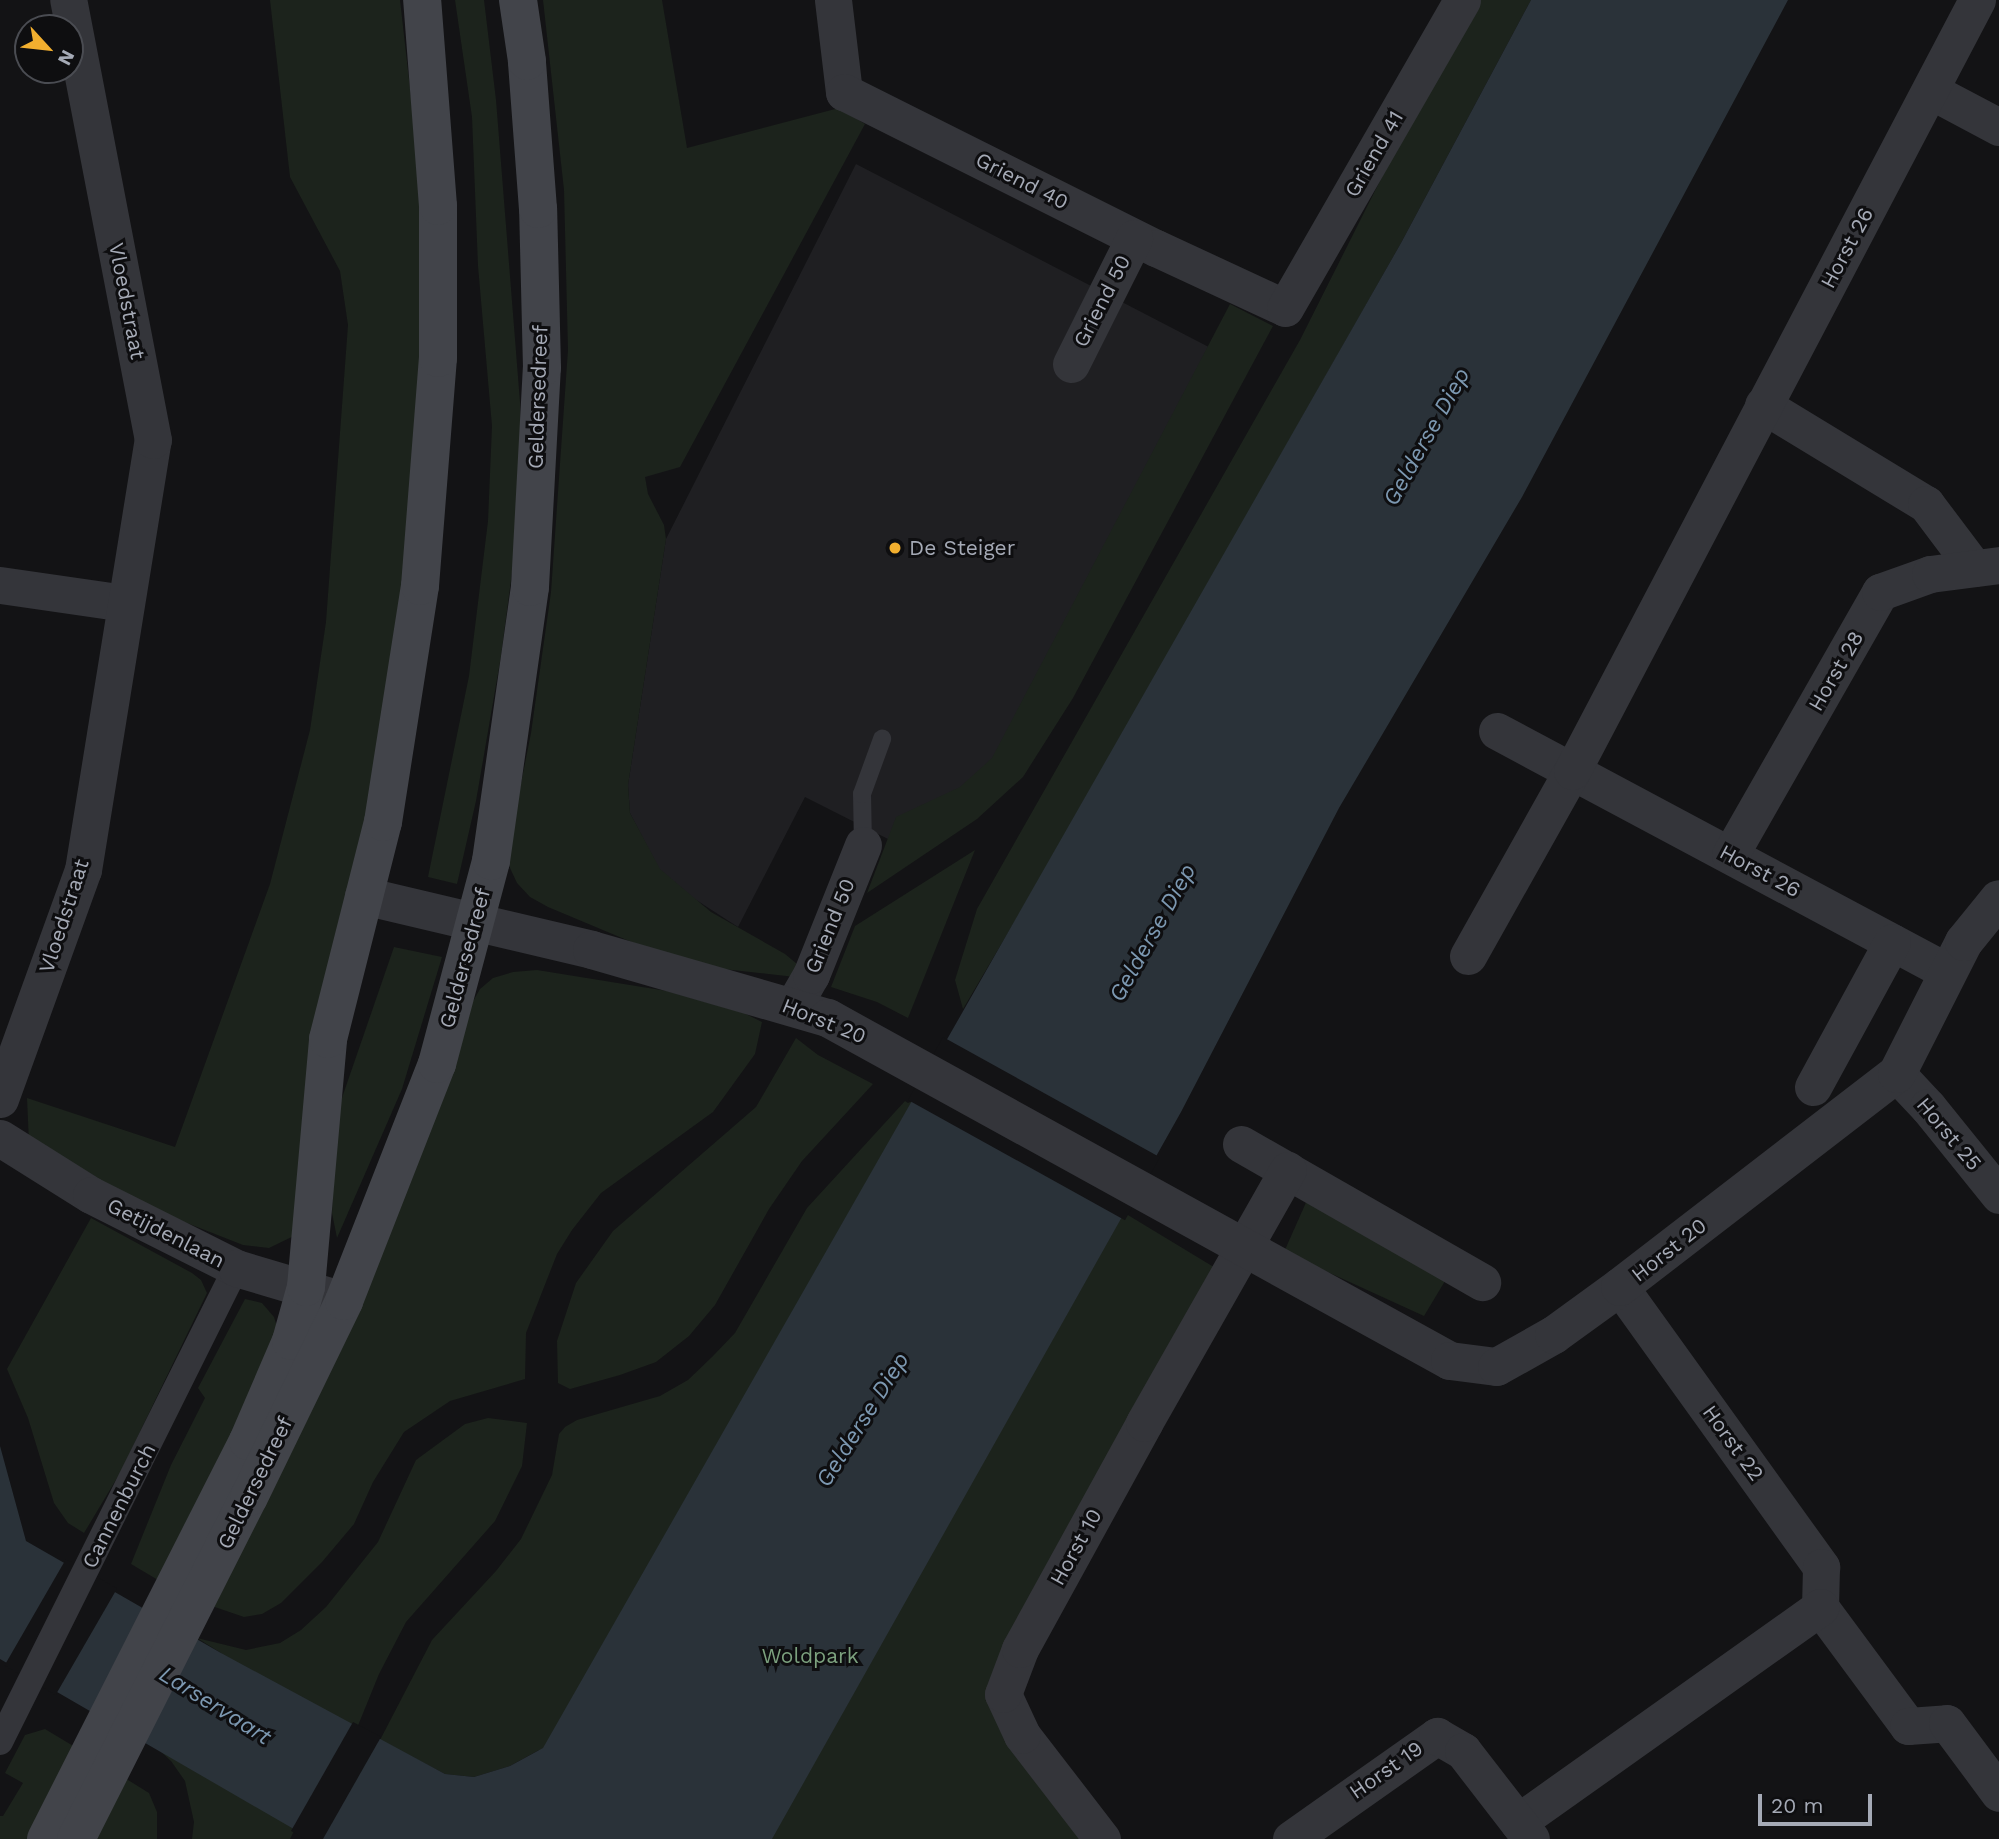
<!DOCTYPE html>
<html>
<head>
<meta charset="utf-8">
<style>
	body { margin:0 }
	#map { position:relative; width:1999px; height:1839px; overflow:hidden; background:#131315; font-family:"Work Sans",sans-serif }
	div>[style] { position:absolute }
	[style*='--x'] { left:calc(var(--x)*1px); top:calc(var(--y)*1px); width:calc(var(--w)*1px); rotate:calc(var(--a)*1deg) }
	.built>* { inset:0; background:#1f1f22 }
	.green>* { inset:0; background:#1c231c }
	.water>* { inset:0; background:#2a3239 }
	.pier>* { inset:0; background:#131315; transform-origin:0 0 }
	.service>* { height:18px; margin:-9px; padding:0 9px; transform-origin:9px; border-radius:9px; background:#34353a }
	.pedestrian>* { height:26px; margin:-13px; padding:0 13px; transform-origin:13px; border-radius:13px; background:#34353a }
	.minor>* { height:37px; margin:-18.5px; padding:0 18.5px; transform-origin:18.5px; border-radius:18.5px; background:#34353a }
	.tertiary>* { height:38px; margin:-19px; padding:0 19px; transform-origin:19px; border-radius:19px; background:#34353a }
	.secondary>* { height:38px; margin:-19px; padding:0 19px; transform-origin:19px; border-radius:19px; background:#42444a }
	.dots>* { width:19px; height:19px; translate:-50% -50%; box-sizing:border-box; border:4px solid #0e0e10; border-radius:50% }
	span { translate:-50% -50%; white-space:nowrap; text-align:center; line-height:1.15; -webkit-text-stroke:6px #0e0e10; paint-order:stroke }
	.street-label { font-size:21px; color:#a5aab6 }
	.poi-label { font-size:21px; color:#a5aab6 }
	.left { translate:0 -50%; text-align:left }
	.park-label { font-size:21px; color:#7ca17e }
	.water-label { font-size:23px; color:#7c98b1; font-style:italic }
	.north { position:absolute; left:14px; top:14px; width:70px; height:70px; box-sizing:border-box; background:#0e0e10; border:2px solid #4a4c52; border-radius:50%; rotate:117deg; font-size:19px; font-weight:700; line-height:28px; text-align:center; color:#a5aab6 }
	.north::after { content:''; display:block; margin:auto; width:24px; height:32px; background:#f2af2f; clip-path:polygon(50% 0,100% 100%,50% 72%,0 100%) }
	.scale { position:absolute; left:1758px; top:1794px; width:114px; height:32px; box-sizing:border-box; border:4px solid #a5aab6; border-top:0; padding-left:9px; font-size:21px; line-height:24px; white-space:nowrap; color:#a5aab6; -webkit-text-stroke:5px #0e0e10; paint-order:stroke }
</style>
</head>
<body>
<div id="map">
	<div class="built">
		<i style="clip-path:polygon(856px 164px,1228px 357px,1014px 758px,888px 839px,805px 797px,738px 927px,687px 894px,659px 869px,630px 813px,628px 785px,666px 539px)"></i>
	</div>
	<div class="green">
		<i style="clip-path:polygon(270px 0,400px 0,423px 203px,428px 428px,302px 1232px,269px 1248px,243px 1245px,164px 1214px,29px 1143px,27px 1098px,175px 1147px,270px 884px,310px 730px,326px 622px,348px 325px,340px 271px,290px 177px)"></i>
		<i style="clip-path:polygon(455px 0,484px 0,496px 100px,520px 402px,521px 453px,514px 557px,501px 656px,476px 801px,457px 884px,428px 877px,469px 676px,488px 521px,492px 426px,478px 266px,472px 117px)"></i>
		<i style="clip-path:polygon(543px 0,662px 0,687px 148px,839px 108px,865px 124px,680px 467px,645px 477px,648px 494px,664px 525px,666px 539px,628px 785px,630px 813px,660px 869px,711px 912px,785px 954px,797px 964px,804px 978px,723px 969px,653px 951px,548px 907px,530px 897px,517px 883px,510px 868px,509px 844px,531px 733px,551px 592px,568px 350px,564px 190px)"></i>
		<i style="clip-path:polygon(1471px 0,1531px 0,1401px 243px,1062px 841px,963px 1009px,955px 980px,977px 909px,1300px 340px)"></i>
		<i style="clip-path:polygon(1230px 304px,1273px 326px,1073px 698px,1023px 777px,977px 819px,867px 893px,896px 817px,960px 787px,992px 758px)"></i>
		<i style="clip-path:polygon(975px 850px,908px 1018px,877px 1002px,831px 987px,855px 926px)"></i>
		<i style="clip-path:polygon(394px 947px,442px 957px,402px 1089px,337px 1238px,332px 1213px,335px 1118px)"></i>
		<i style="clip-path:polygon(537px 970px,667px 991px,744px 1013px,762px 1022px,755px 1054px,713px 1112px,601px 1193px,572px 1230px,557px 1254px,526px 1333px,525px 1379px,450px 1401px,404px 1432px,373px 1482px,354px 1524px,322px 1562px,281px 1603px,262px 1614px,244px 1617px,209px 1605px,472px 1003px,480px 989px,493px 978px,513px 972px)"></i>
		<i style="clip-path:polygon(796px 1038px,818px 1055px,873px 1084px,802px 1161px,769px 1209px,715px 1305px,689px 1336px,656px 1362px,620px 1375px,570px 1389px,558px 1383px,557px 1341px,576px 1283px,613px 1231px,756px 1107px)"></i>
		<i style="clip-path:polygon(928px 1094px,1222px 1272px,1000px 1660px,1091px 1839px,323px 1839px,221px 1653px,197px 1638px,246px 1650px,280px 1643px,301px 1630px,326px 1607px,378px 1542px,416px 1460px,465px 1424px,488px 1418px,527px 1423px,522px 1466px,495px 1521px,406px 1622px,379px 1674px,357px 1728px,336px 1716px,440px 1783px,524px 1777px,539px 1750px,510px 1766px,474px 1777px,445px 1774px,380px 1740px,432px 1640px,496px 1571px,521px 1539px,552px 1475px,559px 1434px,565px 1427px,577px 1420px,660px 1396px,688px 1380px,713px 1356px,735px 1333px,807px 1208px,905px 1101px,908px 1103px)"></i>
		<i style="clip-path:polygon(1308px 1198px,1448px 1276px,1424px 1316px,1284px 1252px)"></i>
		<i style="clip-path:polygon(91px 1218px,192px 1273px,201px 1280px,207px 1293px,120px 1473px,84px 1533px,68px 1523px,54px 1503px,28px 1418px,7px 1369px)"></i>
		<i style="clip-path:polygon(245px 1299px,262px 1303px,274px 1317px,282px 1343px,158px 1580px,131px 1564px,171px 1465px,205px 1398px,198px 1388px)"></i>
		<i style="clip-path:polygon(45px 1729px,75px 1747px,29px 1839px,0 1839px,0 1816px,3px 1816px,23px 1783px,5px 1773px,25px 1735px)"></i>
		<i style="clip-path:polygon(156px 1747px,295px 1829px,290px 1839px,192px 1839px,194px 1822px,185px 1781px,171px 1761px)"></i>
		<i style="clip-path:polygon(120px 1775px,149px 1793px,157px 1812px,157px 1839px,87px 1839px)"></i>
	</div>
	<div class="water">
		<i style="clip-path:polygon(1531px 0,1788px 0,1522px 497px,1339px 808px,1181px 1112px,772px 1839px,311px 1839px,0 1659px,0 1446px,26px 1541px,221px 1653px,445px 1774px,474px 1777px,510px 1766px,543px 1748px,1401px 243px)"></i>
	</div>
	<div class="pier">
		<i style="left:943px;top:1037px;width:248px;height:72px;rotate:29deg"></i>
		<i style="left:66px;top:1559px;width:59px;height:123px;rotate:30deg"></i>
		<i style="clip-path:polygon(353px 1722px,381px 1737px,323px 1839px,305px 1839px,291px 1831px)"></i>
	</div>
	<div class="service">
		<i style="--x:863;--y:845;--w:51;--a:-91.1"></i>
		<i style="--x:862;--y:794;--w:59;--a:-70"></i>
	</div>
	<div class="pedestrian">
		<i style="--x:0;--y:1742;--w:530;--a:-63.53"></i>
	</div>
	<div class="minor">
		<i style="--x:833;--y:0;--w:93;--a:83.2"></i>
		<i style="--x:844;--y:92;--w:349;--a:26.6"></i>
		<i style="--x:1156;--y:248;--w:142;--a:24.9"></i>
		<i style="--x:1285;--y:308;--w:355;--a:-60.1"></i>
		<i style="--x:1931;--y:91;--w:77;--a:27.9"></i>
		<i style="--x:1071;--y:364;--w:141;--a:-63.4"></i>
		<i style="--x:1763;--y:405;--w:191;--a:31.3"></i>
		<i style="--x:1926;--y:504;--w:80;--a:53.1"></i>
		<i style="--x:0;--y:585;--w:126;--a:8.2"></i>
		<i style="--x:1497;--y:731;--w:511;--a:28.12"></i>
		<i style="--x:1730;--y:855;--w:303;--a:-60.3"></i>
		<i style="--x:1880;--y:592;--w:53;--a:-19.8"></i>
		<i style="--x:1930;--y:574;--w:70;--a:-7.4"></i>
		<i style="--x:1468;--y:956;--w:212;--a:-60.7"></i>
		<i style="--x:1572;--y:771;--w:871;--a:-62.29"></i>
		<i style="--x:793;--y:1006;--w:36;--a:-60"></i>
		<i style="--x:811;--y:975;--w:140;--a:-68.2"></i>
		<i style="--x:1897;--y:1074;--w:45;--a:46.8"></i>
		<i style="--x:1928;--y:1107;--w:113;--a:51.1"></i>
		<i style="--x:1813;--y:1087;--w:165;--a:-61.4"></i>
		<i style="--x:0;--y:1099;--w:244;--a:-70.1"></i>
		<i style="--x:83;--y:870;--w:436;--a:-80.8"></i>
		<i style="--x:153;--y:440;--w:448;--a:-100.9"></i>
		<i style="--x:0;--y:1138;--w:107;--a:32.1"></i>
		<i style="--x:91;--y:1195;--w:162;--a:26.7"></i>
		<i style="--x:236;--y:1268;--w:101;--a:16.6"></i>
		<i style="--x:1241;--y:1144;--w:278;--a:29.8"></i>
		<i style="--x:1620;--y:1287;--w:345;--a:54.3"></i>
		<i style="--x:1821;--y:1567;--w:40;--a:91.4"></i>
		<i style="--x:1820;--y:1607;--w:148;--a:53.5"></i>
		<i style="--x:1908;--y:1726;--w:39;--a:-4"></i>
		<i style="--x:1947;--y:1723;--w:87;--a:53.4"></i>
		<i style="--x:1518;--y:1822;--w:371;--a:-35.4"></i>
		<i style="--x:1102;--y:1839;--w:131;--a:-127.6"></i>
		<i style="--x:1022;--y:1735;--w:45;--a:-114.9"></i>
		<i style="--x:1003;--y:1694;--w:48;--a:-69.3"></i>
		<i style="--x:1020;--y:1649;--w:258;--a:-61.2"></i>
		<i style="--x:1144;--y:1423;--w:291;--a:-60.4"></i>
		<i style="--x:1291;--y:1839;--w:179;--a:-35.2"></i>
		<i style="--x:1437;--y:1736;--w:30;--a:30"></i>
		<i style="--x:1463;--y:1751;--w:111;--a:52.3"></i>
	</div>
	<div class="tertiary">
		<i style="--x:364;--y:896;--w:234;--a:13.3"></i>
		<i style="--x:592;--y:950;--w:246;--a:16.1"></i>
		<i style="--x:828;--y:1018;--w:710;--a:28.87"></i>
		<i style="--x:1450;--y:1361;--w:47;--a:7.3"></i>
		<i style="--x:1497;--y:1367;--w:65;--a:-29.3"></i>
		<i style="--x:1554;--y:1335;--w:82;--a:-36"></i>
		<i style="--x:1620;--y:1287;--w:349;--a:-37.6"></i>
		<i style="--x:1897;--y:1074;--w:148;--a:-63.1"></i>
		<i style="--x:1964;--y:942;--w:55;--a:-50.9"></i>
	</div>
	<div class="secondary">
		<i style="--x:46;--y:1839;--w:446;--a:-63.1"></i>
		<i style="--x:248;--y:1441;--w:109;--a:-66.7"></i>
		<i style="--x:291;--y:1341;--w:56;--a:-74.5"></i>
		<i style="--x:306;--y:1287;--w:249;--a:-84.9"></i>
		<i style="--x:328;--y:1039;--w:224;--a:-75.8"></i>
		<i style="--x:383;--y:822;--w:239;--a:-81.1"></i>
		<i style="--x:420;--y:586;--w:229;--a:-85.5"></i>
		<i style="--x:438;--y:358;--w:152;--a:-90"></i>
		<i style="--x:438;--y:206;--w:207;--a:-94.4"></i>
		<i style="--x:76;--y:1839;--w:383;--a:-63.2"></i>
		<i style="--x:249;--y:1497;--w:218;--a:-64.1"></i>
		<i style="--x:344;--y:1301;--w:255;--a:-68.6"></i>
		<i style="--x:437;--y:1064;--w:210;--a:-75.1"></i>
		<i style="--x:491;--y:861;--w:277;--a:-81.9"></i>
		<i style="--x:530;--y:587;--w:219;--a:-86.9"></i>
		<i style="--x:542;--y:368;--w:159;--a:-91.4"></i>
		<i style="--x:538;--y:209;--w:148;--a:-94.3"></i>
		<i style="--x:527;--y:61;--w:62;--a:-98.4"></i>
	</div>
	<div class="dots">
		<i style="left:895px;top:548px;background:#f2af2f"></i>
	</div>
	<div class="street-label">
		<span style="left:1374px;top:154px;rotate:-60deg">Griend 41</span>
		<span style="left:1022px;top:181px;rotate:27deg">Griend 40</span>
		<span style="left:1847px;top:248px;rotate:-62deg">Horst 26</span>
		<span style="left:127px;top:301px;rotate:79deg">Vloedstraat</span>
		<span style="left:1102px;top:301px;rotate:-63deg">Griend 50</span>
		<span style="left:538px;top:397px;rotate:-88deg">Geldersedreef</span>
		<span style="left:1836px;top:671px;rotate:-60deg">Horst 28</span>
		<span style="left:1760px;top:871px;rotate:28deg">Horst 26</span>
		<span style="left:64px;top:916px;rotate:-72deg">Vloedstraat</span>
		<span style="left:830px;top:926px;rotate:-68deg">Griend 50</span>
		<span style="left:465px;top:958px;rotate:-75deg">Geldersedreef</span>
		<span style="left:824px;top:1021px;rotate:22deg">Horst 20</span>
		<span style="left:1949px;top:1134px;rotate:50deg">Horst 25</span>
		<span style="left:166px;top:1233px;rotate:27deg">Getijdenlaan</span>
		<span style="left:1669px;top:1250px;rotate:-38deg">Horst 20</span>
		<span style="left:1733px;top:1443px;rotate:54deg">Horst 22</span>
		<span style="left:255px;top:1483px;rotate:-64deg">Geldersedreef</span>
		<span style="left:119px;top:1506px;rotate:-63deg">Cannenburch</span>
		<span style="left:1076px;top:1547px;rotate:-61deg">Horst 10</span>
		<span style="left:1386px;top:1770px;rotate:-35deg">Horst 19</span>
	</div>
	<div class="poi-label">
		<span class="left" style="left:909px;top:548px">De Steiger</span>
	</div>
	<div class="park-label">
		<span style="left:810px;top:1656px">Woldpark</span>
	</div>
	<div class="water-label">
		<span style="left:1427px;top:437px;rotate:-61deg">Gelderse Diep</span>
		<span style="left:1153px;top:933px;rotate:-61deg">Gelderse Diep</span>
		<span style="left:863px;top:1420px;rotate:-58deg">Gelderse Diep</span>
		<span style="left:215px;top:1706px;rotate:32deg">Larservaart</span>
	</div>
	<div class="north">N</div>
	<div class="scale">20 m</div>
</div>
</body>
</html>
